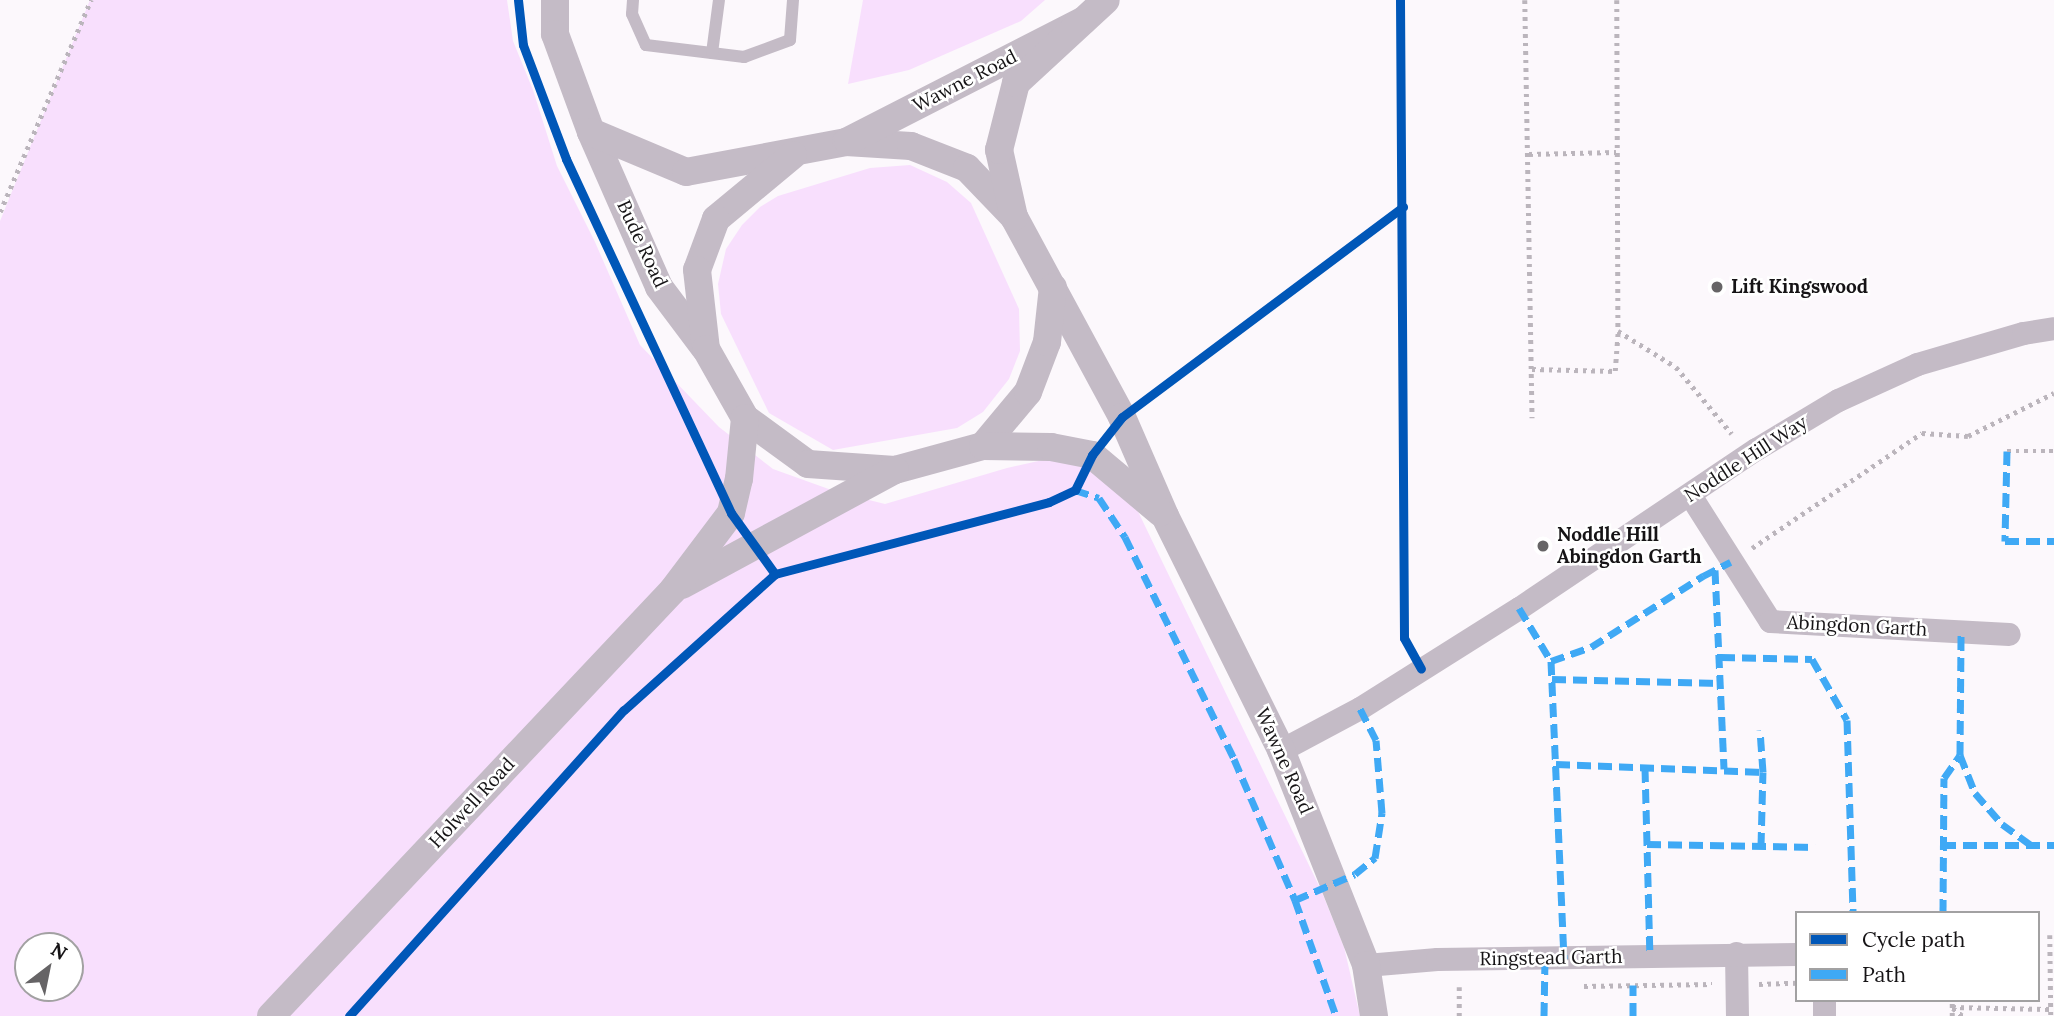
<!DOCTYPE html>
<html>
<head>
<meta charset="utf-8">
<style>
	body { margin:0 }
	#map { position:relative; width:2054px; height:1016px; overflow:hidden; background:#fcf8fc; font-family:Lora,serif }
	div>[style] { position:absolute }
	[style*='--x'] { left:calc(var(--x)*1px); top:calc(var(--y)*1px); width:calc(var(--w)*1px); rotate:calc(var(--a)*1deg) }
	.green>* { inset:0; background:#f8dffd }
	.path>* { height:4.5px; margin-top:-2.25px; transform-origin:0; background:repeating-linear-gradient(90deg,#bbb5bc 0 3.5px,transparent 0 8.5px) }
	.service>* { height:12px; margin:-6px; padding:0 6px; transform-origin:6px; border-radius:6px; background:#c4bbc6 }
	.minor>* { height:23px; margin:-11.5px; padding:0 11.5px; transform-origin:11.5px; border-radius:11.5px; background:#c4bbc6 }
	.tertiary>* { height:28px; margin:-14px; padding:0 14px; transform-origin:14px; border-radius:14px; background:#c4bbc6 }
	.quiet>* { height:7px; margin-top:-3.5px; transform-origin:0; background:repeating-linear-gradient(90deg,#3fa9f5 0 14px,transparent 0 21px) }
	.cycleway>* { height:9px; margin:-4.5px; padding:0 4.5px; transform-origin:4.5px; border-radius:4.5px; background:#0057b8 }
	.dots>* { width:19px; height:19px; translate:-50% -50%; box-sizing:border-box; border:4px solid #fff; border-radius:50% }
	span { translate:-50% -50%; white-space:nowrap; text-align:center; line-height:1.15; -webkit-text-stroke:5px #fff; paint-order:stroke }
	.street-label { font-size:19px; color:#161416 }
	.poi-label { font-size:19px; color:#161416; font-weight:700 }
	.left { translate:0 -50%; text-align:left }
	.legend { position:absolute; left:1795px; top:911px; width:245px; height:91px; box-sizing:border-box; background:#fff; border:2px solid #a2a1a2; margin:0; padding:9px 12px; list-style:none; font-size:21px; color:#161416 }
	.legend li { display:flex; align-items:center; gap:14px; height:35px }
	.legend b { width:35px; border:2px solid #a2a1a2 }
	.north { position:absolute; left:14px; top:932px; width:70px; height:70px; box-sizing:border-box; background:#fff; border:2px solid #a2a1a2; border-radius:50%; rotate:32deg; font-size:19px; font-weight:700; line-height:28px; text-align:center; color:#161416 }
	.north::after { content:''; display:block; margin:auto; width:24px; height:32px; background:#666466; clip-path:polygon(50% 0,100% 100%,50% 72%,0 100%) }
</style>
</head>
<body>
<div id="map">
	<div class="green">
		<i style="clip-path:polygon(evenodd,90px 0,507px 0,513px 41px,533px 90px,557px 166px,595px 242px,640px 345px,719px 427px,773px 469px,837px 492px,885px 504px,1007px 468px,1052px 458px,1077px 462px,1131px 497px,1321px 890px,1344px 947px,1360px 1016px,0 1016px,0 221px,90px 0,28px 946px,70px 946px,70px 988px,28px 988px,28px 946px)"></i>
		<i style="clip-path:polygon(863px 0,1045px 0,1021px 21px,909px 70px,848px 84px)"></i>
		<i style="clip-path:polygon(910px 165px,947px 182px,971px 203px,1019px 309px,1020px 351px,1009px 379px,983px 412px,957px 428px,833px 450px,769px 413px,721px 314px,718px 284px,726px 249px,742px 225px,760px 207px,778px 196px,870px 168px)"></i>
	</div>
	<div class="path">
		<i style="--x:1525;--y:0;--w:418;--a:89"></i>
		<i style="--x:1617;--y:0;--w:331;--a:89.8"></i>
		<i style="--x:1618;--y:331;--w:68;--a:31.8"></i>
		<i style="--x:1676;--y:367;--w:87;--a:50.1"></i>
		<i style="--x:1529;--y:154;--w:87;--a:-1.3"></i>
		<i style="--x:0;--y:212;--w:231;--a:-66.8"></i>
		<i style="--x:1532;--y:369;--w:83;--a:1.4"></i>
		<i style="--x:1615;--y:371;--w:40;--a:-85.7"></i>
		<i style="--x:2007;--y:451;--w:47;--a:0"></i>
		<i style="--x:1752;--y:548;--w:205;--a:-34.1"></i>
		<i style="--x:1922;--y:433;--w:46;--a:3.7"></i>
		<i style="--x:1968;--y:436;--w:96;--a:-26.6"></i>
		<i style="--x:2050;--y:935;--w:81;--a:89.3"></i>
		<i style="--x:1759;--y:984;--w:38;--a:-2"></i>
		<i style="--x:1584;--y:986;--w:128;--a:-0.9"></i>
		<i style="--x:1952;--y:1007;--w:98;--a:1.2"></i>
		<i style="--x:1953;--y:1008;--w:13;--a:39"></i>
		<i style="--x:1459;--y:1016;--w:29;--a:-90"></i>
		<i style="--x:1952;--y:1016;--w:16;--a:-90"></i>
	</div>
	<div class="service">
		<i style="--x:633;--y:0;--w:14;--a:94"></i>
		<i style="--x:632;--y:14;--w:34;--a:66"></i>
		<i style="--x:646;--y:45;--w:99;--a:7"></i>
		<i style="--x:744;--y:57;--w:49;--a:-20.3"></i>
		<i style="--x:790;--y:40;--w:40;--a:-85.7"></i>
		<i style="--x:712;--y:53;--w:53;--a:-82.5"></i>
	</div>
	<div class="minor">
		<i style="--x:1690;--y:495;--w:149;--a:57.6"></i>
		<i style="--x:1770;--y:621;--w:239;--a:3.1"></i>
		<i style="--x:1281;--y:750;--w:89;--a:-28"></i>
		<i style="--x:1360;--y:708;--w:188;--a:-32.2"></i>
		<i style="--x:1519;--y:608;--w:285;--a:-33.9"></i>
		<i style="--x:1756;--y:449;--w:96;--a:-30.9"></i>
		<i style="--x:1838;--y:400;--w:87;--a:-24.5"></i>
		<i style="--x:1917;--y:364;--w:110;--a:-16.3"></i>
		<i style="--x:2023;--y:333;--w:31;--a:-9"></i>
		<i style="--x:1736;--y:953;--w:63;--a:89.1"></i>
		<i style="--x:1366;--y:965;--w:71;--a:-4.8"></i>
		<i style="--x:1437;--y:959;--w:360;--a:-0.8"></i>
		<i style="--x:1824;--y:1016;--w:16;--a:-90"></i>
	</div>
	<div class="tertiary">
		<i style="--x:555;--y:0;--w:34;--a:90"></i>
		<i style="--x:555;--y:34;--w:104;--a:69.8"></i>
		<i style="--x:591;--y:132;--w:169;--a:66.3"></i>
		<i style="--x:659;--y:287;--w:75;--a:53.1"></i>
		<i style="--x:591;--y:132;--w:103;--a:22.8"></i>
		<i style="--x:686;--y:172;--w:163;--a:-10.6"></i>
		<i style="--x:846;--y:142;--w:65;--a:3.5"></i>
		<i style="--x:911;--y:146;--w:60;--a:21.4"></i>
		<i style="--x:967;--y:168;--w:68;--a:46.2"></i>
		<i style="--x:1014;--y:217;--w:227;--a:61.6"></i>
		<i style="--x:1122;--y:417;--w:108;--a:66.5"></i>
		<i style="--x:1165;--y:516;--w:261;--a:63.6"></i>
		<i style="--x:1281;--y:750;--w:231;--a:68.4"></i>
		<i style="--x:1366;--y:965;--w:52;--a:81.1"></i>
		<i style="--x:848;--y:141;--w:264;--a:-27.1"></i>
		<i style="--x:793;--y:155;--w:100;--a:140.3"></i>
		<i style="--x:716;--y:219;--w:54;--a:110.4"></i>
		<i style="--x:697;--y:270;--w:80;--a:83.5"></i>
		<i style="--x:706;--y:349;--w:79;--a:60.5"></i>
		<i style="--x:745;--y:418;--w:78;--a:36.1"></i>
		<i style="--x:808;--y:464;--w:87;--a:3.9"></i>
		<i style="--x:895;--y:470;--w:91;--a:-15.3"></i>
		<i style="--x:983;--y:446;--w:70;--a:-50.2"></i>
		<i style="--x:1028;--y:392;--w:53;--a:-69.2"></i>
		<i style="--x:1047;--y:342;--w:55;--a:-83.8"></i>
		<i style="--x:1014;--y:217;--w:69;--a:-102.6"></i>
		<i style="--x:999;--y:150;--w:69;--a:-75.8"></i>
		<i style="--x:1016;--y:83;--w:122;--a:-42.7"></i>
		<i style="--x:983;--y:446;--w:68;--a:0.8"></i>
		<i style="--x:1051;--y:447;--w:42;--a:11"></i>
		<i style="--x:1092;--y:455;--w:89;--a:40"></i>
		<i style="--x:682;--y:585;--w:242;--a:-28.4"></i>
		<i style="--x:271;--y:1016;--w:586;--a:-46.66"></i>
		<i style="--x:673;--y:590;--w:96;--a:-53"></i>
		<i style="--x:731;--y:513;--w:35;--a:-77"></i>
		<i style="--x:739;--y:479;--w:61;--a:-84.4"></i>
	</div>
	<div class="quiet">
		<i style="--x:2007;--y:451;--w:90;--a:91.3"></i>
		<i style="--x:2005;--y:541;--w:49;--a:0"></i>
		<i style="--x:1075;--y:490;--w:25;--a:18"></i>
		<i style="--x:1099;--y:498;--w:47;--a:56.3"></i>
		<i style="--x:1125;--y:537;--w:247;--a:63.8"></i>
		<i style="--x:1234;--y:759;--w:154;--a:66.6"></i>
		<i style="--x:1295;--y:900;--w:123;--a:70.5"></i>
		<i style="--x:1715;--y:570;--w:199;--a:87.4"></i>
		<i style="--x:1519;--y:608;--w:62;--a:58.9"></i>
		<i style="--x:1551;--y:661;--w:298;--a:87.5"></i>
		<i style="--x:1721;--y:657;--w:91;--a:1.3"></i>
		<i style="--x:1812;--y:659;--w:70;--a:60.2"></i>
		<i style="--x:1847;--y:720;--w:193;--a:88.2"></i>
		<i style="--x:1551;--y:661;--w:42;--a:-19.3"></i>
		<i style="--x:1591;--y:647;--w:133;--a:-32.4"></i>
		<i style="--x:1703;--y:576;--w:31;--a:-27"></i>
		<i style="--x:1552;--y:679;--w:168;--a:1.4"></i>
		<i style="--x:1960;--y:755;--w:41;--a:68.5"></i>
		<i style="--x:1975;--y:793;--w:41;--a:48.9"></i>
		<i style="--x:2002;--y:824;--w:36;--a:36"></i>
		<i style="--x:1556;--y:764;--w:207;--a:2.2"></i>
		<i style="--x:1763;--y:772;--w:42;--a:-94.1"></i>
		<i style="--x:1645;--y:768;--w:188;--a:88.5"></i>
		<i style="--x:1647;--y:844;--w:168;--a:1"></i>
		<i style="--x:1942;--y:845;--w:112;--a:0"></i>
		<i style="--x:1761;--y:846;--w:74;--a:-88.5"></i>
		<i style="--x:1295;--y:900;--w:65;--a:-23.4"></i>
		<i style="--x:1355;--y:874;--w:26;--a:-39"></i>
		<i style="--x:1375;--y:858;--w:46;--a:-81.2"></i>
		<i style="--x:1382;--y:813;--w:73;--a:-94.7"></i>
		<i style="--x:1376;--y:740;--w:36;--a:-117"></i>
		<i style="--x:1943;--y:913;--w:135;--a:-89.6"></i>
		<i style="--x:1944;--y:778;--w:28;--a:-55"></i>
		<i style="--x:1960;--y:755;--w:124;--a:-89.5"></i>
		<i style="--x:1544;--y:1016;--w:57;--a:-89"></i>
		<i style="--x:1633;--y:1016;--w:31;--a:-90"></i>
	</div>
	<div class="cycleway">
		<i style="--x:518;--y:0;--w:45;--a:83.7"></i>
		<i style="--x:523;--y:45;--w:122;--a:69.3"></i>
		<i style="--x:566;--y:159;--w:391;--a:65"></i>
		<i style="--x:731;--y:513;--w:75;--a:54.2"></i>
		<i style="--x:1400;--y:0;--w:638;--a:89.64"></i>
		<i style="--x:1404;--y:638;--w:35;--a:61"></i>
		<i style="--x:349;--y:1016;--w:411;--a:-48.1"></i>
		<i style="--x:624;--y:710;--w:203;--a:-42"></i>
		<i style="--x:775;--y:574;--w:283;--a:-14.7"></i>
		<i style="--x:1049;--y:502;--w:29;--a:-25"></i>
		<i style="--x:1075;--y:490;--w:39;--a:-64"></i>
		<i style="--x:1092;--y:455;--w:48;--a:-51.7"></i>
		<i style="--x:1122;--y:417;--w:351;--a:-36.8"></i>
	</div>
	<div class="dots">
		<i style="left:1717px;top:287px;background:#666466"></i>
		<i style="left:1543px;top:546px;background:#666466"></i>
	</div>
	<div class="street-label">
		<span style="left:965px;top:81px;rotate:-27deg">Wawne Road</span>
		<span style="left:642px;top:244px;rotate:65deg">Bude Road</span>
		<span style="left:1746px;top:459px;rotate:-33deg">Noddle Hill Way</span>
		<span style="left:1857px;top:626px;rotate:3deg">Abingdon Garth</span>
		<span style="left:1284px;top:761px;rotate:66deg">Wawne Road</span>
		<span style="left:472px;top:803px;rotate:-47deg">Holwell Road</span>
		<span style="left:1551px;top:958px;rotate:-1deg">Ringstead Garth</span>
	</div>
	<div class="poi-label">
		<span class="left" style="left:1731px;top:287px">Lift Kingswood</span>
		<span class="left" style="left:1557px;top:546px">Noddle Hill<br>Abingdon Garth</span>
	</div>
	<ul class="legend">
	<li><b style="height:9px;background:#0057b8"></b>Cycle path</li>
	<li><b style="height:9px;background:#3fa9f5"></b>Path</li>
	</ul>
	<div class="north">N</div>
</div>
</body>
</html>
